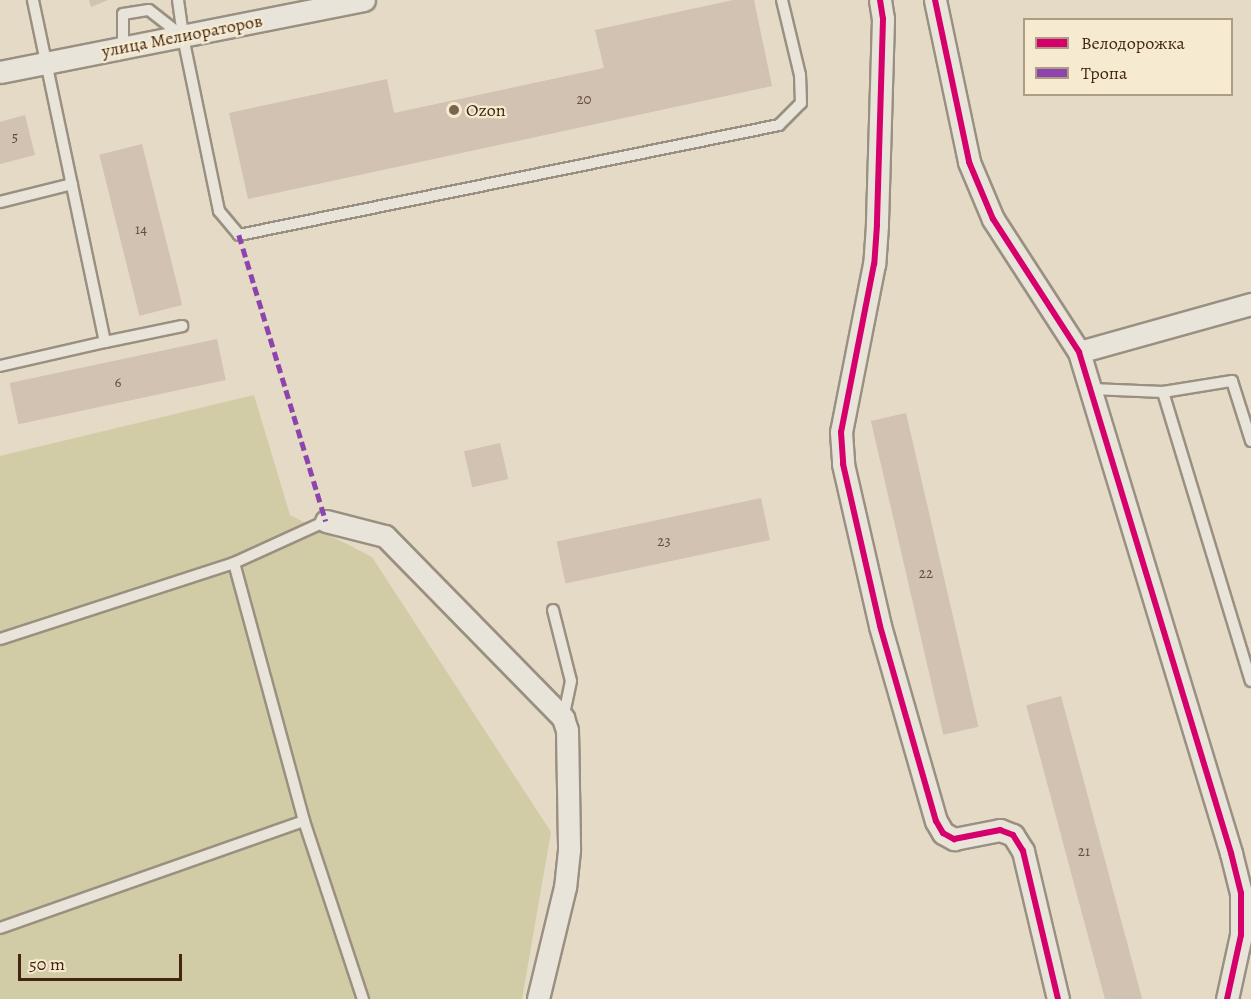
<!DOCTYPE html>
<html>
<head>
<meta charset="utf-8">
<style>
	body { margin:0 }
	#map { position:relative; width:1251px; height:999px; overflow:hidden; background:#e4dac5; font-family:Alegreya,serif }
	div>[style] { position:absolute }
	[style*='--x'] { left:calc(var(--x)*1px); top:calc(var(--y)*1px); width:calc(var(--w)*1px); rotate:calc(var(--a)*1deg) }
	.green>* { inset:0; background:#d1cca5 }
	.building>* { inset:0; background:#d1c2b1; transform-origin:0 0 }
	.roads { filter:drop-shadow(2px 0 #9a9081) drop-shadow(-2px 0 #9a9081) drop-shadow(0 2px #9a9081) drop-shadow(0 -2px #9a9081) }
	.service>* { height:10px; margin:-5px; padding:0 5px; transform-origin:5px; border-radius:5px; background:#e9e4d9 }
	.minor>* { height:21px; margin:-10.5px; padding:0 10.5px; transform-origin:10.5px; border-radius:10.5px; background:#e9e4d9 }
	.quiet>* { height:4.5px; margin-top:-2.25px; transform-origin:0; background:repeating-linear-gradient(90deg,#8e44ad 0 9px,transparent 0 13.5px) }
	.cycleway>* { height:6px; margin:-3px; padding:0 3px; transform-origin:3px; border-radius:3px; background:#d6006c }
	.dots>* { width:16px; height:16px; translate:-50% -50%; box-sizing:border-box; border:3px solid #f6ead1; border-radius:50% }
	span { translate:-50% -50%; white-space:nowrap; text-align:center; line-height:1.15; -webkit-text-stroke:4.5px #f6ead1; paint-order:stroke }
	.number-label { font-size:15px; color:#674e39 }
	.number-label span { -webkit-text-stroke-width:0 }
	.street-label { font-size:18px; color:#42260f }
	.poi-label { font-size:18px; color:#42260f }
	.left { translate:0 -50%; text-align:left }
	.legend { position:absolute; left:1023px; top:18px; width:210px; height:78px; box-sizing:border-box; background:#f6ead1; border:2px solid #ae9c83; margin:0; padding:8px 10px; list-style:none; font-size:18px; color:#42260f }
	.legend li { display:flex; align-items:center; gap:12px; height:30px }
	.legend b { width:30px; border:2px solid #ae9c83 }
	.scale { position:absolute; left:18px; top:954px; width:164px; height:27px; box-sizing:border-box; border:3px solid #42260f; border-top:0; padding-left:8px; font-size:18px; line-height:21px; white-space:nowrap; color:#42260f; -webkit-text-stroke:4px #f6ead1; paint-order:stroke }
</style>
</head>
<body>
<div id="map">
	<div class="green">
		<i style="clip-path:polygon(254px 395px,290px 515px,372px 557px,551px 832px,522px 999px,0 999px,0 456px)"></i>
	</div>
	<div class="building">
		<i style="clip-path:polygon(89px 0,108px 0,91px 7px)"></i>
		<i style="clip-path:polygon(733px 0,754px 0,772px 86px,248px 199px,229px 113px,387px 79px,394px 113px,604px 68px,595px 30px)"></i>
		<i style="clip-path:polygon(25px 115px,35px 155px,0 164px,0 122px)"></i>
		<i style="left:142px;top:144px;width:166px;height:44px;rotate:76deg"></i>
		<i style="left:217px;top:339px;width:42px;height:212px;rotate:78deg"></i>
		<i style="left:906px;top:413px;width:322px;height:36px;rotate:77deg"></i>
		<i style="left:500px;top:443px;width:37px;height:37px;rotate:77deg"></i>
		<i style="left:761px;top:498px;width:43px;height:209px;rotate:78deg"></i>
		<i style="left:1061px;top:696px;width:314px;height:36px;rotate:75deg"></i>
	</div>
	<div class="roads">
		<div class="service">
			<i style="--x:178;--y:0;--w:37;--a:82"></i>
			<i style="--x:183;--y:37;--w:178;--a:78.3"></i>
			<i style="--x:219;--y:211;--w:31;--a:50"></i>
			<i style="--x:239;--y:235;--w:551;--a:-11.51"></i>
			<i style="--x:779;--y:125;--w:31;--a:-45"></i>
			<i style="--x:801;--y:103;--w:28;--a:-92"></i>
			<i style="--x:800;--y:75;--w:77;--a:-103.5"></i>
			<i style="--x:123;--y:47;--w:33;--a:-90"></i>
			<i style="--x:123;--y:14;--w:26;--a:-9"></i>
			<i style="--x:149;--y:10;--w:41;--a:38"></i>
			<i style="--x:0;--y:202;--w:74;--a:-14"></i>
			<i style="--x:105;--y:342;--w:79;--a:-11.7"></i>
			<i style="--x:0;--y:366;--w:108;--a:-12.9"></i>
			<i style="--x:105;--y:342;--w:349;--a:-101.9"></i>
			<i style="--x:1092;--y:389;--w:71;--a:2.4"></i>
			<i style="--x:1163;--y:392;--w:70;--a:-9.1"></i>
			<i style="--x:1232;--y:381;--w:63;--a:72.4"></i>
			<i style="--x:1163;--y:392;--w:302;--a:73.1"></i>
			<i style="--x:234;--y:563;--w:267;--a:74.8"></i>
			<i style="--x:304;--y:821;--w:188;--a:71.7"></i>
			<i style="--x:553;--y:610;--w:73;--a:75.8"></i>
			<i style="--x:571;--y:681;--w:38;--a:102"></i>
			<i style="--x:0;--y:639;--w:246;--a:-18"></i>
			<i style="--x:234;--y:563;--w:101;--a:-24.5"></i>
			<i style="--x:0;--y:928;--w:322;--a:-19.4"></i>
		</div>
		<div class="minor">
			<i style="--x:880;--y:0;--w:19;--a:81"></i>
			<i style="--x:883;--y:19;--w:206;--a:91.7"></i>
			<i style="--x:877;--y:225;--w:39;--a:94"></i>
			<i style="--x:874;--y:264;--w:171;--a:101.1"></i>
			<i style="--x:841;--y:432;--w:32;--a:86"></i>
			<i style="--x:843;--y:464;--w:166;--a:77.1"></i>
			<i style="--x:880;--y:626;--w:203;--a:74"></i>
			<i style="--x:936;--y:821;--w:14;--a:60"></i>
			<i style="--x:943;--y:833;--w:13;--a:29"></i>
			<i style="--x:954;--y:839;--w:47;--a:-11.1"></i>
			<i style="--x:1000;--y:830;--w:14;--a:21"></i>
			<i style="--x:1013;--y:835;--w:19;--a:58"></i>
			<i style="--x:1023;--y:851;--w:152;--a:76.7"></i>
			<i style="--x:935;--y:0;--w:166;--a:78.1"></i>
			<i style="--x:969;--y:162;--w:62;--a:67.2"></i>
			<i style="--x:993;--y:219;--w:158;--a:57.1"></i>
			<i style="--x:1079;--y:352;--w:524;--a:73.12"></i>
			<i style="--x:1231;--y:853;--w:41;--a:76"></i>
			<i style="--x:1241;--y:893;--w:42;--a:90"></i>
			<i style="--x:1241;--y:935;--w:66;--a:102.3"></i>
			<i style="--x:0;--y:72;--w:371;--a:-11.2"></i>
			<i style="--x:1079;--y:352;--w:179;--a:-15.6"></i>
			<i style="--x:326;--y:521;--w:61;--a:14.3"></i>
			<i style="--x:385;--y:536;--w:255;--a:45.6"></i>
			<i style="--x:563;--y:718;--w:13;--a:72"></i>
			<i style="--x:567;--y:730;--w:120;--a:89"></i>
			<i style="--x:569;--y:850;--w:37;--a:96"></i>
			<i style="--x:565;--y:887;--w:115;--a:103.6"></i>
		</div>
	</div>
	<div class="quiet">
		<i style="--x:239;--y:235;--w:299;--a:73.1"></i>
	</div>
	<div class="cycleway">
		<i style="--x:880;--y:0;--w:19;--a:81"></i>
		<i style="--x:883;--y:19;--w:206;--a:91.7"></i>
		<i style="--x:877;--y:225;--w:39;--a:94"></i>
		<i style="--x:874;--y:264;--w:171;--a:101.1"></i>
		<i style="--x:841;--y:432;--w:32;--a:86"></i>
		<i style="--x:843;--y:464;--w:166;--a:77.1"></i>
		<i style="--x:880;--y:626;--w:203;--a:74"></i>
		<i style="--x:936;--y:821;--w:14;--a:60"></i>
		<i style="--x:943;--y:833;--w:13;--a:29"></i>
		<i style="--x:954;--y:839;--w:47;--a:-11.1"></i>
		<i style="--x:1000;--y:830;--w:14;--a:21"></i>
		<i style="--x:1013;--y:835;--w:19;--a:58"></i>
		<i style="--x:1023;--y:851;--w:152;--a:76.7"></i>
		<i style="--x:935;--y:0;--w:166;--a:78.1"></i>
		<i style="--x:969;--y:162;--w:62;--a:67.2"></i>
		<i style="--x:993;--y:219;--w:158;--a:57.1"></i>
		<i style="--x:1079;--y:352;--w:524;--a:73.12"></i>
		<i style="--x:1231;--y:853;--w:41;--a:76"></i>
		<i style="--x:1241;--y:893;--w:42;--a:90"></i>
		<i style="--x:1241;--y:935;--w:66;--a:102.3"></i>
	</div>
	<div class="dots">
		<i style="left:454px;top:110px;background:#7b654f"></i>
	</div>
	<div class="number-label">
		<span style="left:584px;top:100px">20</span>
		<span style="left:15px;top:138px">5</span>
		<span style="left:141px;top:230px">14</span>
		<span style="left:118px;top:383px">6</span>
		<span style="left:664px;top:542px">23</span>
		<span style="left:926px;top:574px">22</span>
		<span style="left:1084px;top:852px">21</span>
	</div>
	<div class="street-label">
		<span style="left:182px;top:36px;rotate:-11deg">улица Мелиораторов</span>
	</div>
	<div class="poi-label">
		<span class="left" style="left:466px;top:110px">Ozon</span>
	</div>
	<ul class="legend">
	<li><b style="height:8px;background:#d6006c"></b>Велодорожка</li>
	<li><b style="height:8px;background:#8e44ad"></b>Тропа</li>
	</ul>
	<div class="scale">50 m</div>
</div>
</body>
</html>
